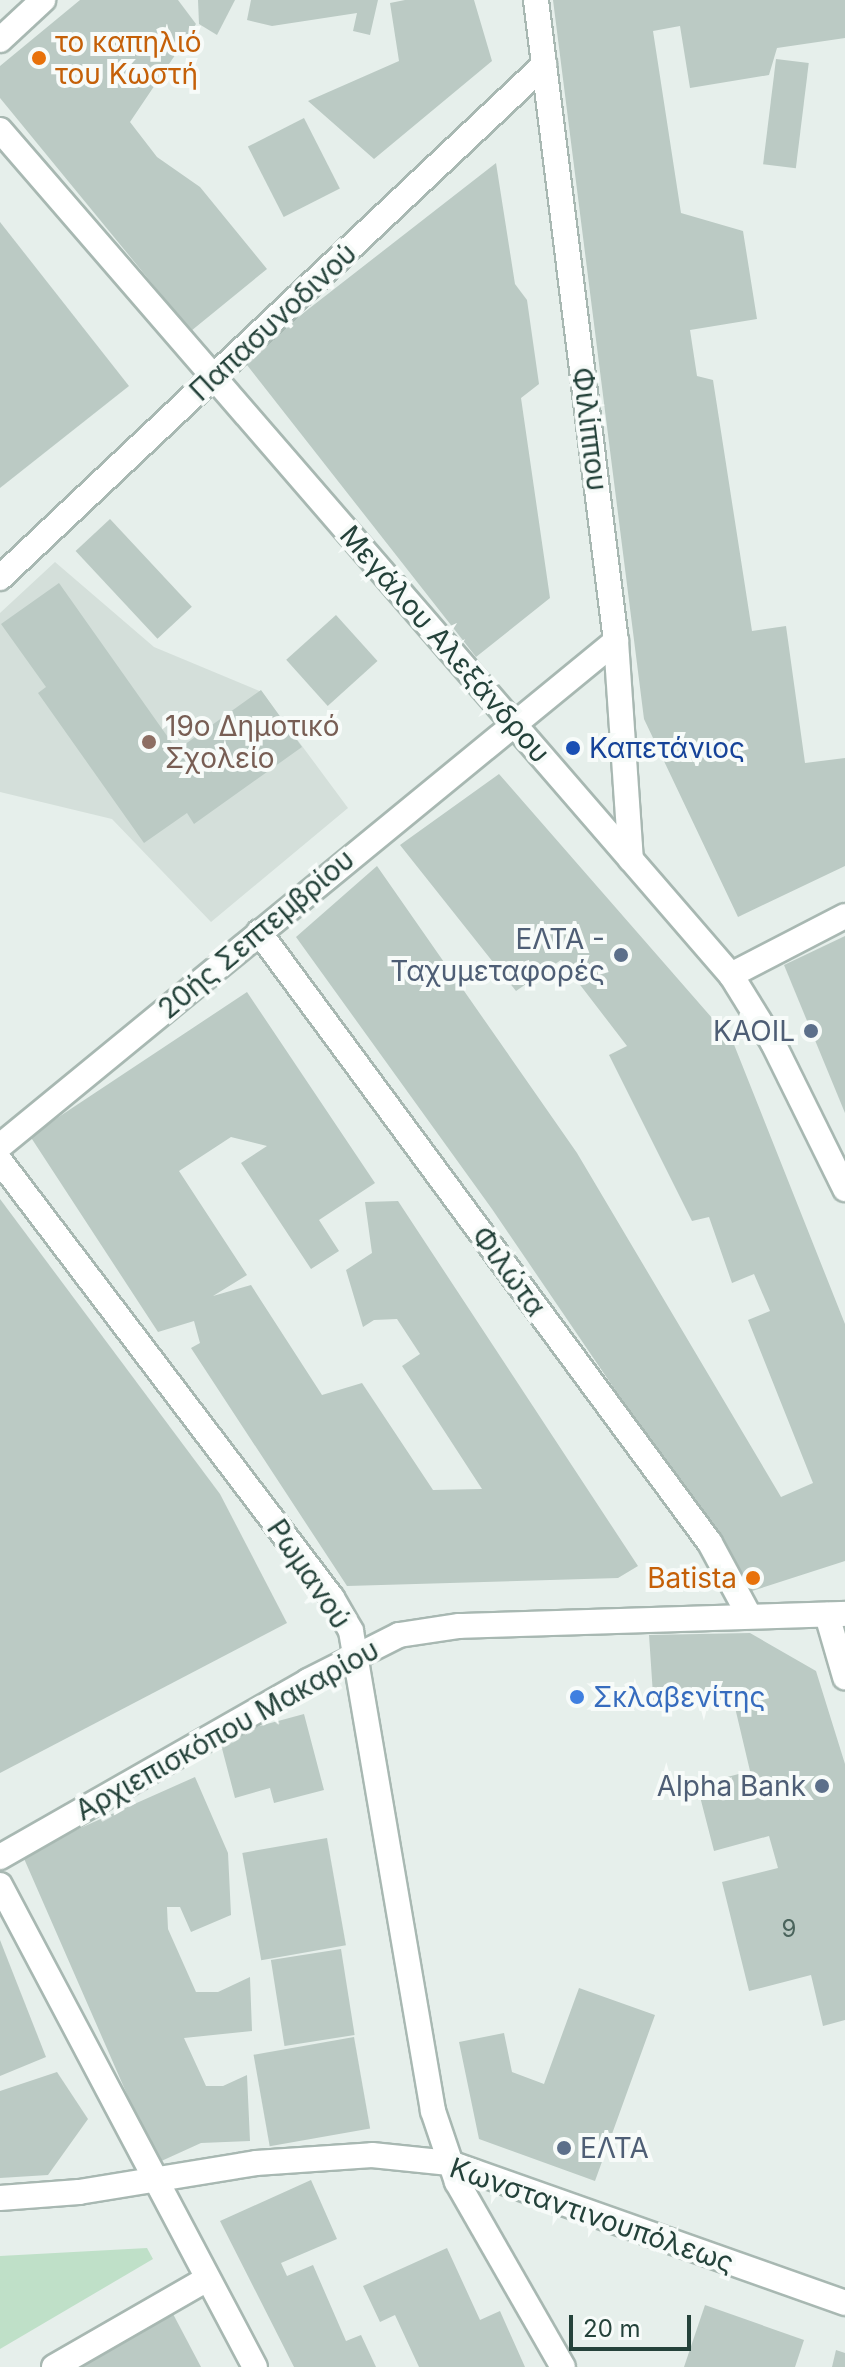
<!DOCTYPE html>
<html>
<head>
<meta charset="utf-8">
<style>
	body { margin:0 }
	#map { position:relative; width:845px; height:2367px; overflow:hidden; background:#e6efeb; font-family:Inter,sans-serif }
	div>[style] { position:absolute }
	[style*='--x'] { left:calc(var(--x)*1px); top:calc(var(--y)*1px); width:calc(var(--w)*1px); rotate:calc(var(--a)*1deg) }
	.built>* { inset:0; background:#d4dfda }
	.green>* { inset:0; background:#bfe0c8 }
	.building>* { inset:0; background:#bbcac4; transform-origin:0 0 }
	.roads { filter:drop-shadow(2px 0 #a8b8b2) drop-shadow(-2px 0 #a8b8b2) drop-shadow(0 2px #a8b8b2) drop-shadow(0 -2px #a8b8b2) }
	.street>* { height:24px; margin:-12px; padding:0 12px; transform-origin:12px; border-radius:12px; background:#fff }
	.secondary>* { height:24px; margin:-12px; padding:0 12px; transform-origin:12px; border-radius:12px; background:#fff }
	.dots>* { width:22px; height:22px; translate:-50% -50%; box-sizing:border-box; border:4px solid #f7fbf9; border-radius:50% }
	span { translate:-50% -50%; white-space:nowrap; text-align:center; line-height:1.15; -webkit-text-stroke:8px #f7fbf9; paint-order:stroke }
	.number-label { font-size:24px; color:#4a645c }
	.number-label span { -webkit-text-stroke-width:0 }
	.food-label { font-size:28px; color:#c56008 }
	.left { translate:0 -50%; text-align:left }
	.right { translate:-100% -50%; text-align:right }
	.street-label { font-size:28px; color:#24423a }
	.education-label { font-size:28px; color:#785e54 }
	.transit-label { font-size:28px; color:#164399 }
	.service-label { font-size:28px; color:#4e5e75 }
	.shop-label { font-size:28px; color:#366cbe }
	.scale { position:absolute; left:569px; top:2315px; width:122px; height:36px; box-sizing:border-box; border:4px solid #24423a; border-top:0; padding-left:10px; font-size:24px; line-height:28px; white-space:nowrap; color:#24423a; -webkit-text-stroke:6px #f7fbf9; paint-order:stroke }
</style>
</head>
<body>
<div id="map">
	<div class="built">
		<i style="clip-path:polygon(55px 562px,154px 647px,262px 692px,348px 808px,211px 922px,112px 819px,0 792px,0 613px)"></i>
	</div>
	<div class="green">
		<i style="clip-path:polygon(147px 2248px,153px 2259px,0 2349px,0 2256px)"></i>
	</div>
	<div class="building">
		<i style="clip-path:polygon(80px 0,178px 0,196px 24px,130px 122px,157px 157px,200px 187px,267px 269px,191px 331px,0 98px,0 66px)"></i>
		<i style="clip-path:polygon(198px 0,235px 0,217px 35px,199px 24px)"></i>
		<i style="clip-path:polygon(251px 0,378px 0,370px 35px,353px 31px,357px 13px,272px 26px,247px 20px)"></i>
		<i style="clip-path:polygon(405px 0,474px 0,492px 61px,374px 159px,308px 101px,399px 61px,390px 3px)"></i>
		<i style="clip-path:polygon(553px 0,845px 0,845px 38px,777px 48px,769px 75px,690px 88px,680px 26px,653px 31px,681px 213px,743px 231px,757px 319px,690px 330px,697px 376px,713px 380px,752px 631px,786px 626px,805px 763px,845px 758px,845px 866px,738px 917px,644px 719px)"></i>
		<i style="left:776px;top:59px;width:33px;height:106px;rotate:7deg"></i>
		<i style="left:304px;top:118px;width:79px;height:63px;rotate:63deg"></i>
		<i style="clip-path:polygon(496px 163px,515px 284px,527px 300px,539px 384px,521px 398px,550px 598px,476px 657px,243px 360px)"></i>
		<i style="clip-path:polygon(0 222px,129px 386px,0 488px)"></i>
		<i style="left:110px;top:519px;width:120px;height:47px;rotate:47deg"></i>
		<i style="clip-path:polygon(59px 583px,177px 750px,261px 690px,302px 747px,194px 824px,187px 813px,144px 843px,38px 693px,46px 687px,1px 624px)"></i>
		<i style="left:336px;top:615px;width:62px;height:67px;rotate:48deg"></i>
		<i style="clip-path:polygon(499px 774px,733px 1042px,845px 1324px,845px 1561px,752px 1591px,492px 1209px,296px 937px,377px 866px,577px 1153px,781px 1497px,813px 1483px,748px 1320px,770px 1311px,754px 1274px,732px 1283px,709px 1217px,692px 1221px,609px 1055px,627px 1046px,561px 960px,516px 991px,400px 845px)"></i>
		<i style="clip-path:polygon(845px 936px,845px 1113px,784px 965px)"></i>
		<i style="clip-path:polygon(247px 992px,375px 1183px,319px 1220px,339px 1251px,311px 1269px,241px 1163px,267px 1146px,231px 1137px,179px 1171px,247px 1275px,213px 1296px,251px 1285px,322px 1395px,362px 1383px,433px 1490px,482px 1489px,402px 1366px,420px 1354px,397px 1319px,374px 1320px,363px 1327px,346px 1270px,372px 1253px,365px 1202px,398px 1201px,638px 1566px,618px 1578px,347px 1586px,191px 1348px,200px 1343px,194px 1321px,158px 1332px,30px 1136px)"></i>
		<i style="clip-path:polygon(0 1199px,220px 1494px,287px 1623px,0 1773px)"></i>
		<i style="clip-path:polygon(750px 1633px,816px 1671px,845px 1764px,845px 2020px,823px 2026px,811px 1975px,749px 1991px,722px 1882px,778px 1868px,769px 1836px,714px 1851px,697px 1785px,750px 1771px,733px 1699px,654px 1710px,649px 1635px)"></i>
		<i style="clip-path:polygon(304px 1714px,324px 1790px,274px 1803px,270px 1788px,235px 1798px,219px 1737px)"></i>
		<i style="clip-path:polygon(195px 1777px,228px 1853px,231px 1915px,191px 1932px,180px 1907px,167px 1907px,168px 1929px,196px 1992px,218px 1992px,250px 1977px,252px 2031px,184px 2038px,206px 2086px,223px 2086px,247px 2075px,250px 2141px,201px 2143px,157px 2163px,22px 1854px)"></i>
		<i style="left:327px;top:1838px;width:109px;height:86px;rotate:80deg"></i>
		<i style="clip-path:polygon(0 1940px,46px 2057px,0 2076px)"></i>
		<i style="left:341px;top:1949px;width:87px;height:71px;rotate:81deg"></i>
		<i style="clip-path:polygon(579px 1988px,655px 2015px,595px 2181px,479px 2139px,459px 2042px,504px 2033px,512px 2072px,544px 2084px)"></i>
		<i style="left:354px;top:2037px;width:93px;height:102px;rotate:80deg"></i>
		<i style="clip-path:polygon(57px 2072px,88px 2119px,48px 2175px,0 2178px,0 2091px)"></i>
		<i style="clip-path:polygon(311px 2180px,337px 2239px,281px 2263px,287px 2276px,313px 2265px,346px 2341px,361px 2335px,376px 2367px,294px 2367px,220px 2221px)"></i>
		<i style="clip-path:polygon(447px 2248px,480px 2320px,500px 2311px,525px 2367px,419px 2367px,395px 2315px,380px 2322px,363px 2286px)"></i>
		<i style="clip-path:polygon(705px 2305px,804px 2340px,795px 2367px,684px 2367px)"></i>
		<i style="clip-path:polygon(172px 2312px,201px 2367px,67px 2367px)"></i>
		<i style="clip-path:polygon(836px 2350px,845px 2353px,845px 2367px,832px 2367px)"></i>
	</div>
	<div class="roads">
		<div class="street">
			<i style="--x:536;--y:0;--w:646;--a:82.89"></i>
			<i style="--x:616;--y:641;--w:219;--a:86.1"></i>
			<i style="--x:0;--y:40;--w:59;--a:-42.9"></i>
			<i style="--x:0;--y:578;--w:748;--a:-43.32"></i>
			<i style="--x:259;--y:932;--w:759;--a:53.57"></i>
			<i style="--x:710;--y:1543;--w:82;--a:61.6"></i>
			<i style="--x:731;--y:975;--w:128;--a:-27.4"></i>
			<i style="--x:0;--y:1146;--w:797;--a:-39.35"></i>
			<i style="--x:0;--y:1161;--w:549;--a:52.78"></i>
			<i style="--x:332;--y:1598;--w:38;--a:60"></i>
			<i style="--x:351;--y:1631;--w:487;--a:80.3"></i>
			<i style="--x:433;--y:2111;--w:75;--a:71.3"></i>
			<i style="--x:457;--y:2182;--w:213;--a:60.2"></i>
			<i style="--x:827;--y:1615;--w:65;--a:73.8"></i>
			<i style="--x:0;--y:1885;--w:545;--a:62.12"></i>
			<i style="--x:54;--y:2367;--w:177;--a:-29.9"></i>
		</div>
		<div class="secondary">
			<i style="--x:0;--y:130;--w:1117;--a:49.14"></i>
			<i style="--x:731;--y:975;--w:80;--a:58.3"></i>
			<i style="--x:773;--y:1043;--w:163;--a:63.7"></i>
			<i style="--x:0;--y:1857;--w:355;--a:-29.7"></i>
			<i style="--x:308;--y:1681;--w:102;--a:-26.8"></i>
			<i style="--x:399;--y:1635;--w:61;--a:-8.5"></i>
			<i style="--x:459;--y:1626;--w:386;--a:-1.8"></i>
			<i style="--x:0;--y:2198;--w:79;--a:-4.3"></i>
			<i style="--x:79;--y:2192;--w:179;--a:-9.3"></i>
			<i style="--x:256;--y:2163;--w:116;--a:-3.9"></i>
			<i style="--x:372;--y:2155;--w:78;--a:5.9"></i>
			<i style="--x:450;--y:2163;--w:419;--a:19.5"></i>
		</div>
	</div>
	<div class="dots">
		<i style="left:39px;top:58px;background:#e8710a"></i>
		<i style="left:149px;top:742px;background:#8d6e63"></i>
		<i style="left:573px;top:748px;background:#1a4fb4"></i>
		<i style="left:621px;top:955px;background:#5c6f8a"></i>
		<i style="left:811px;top:1031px;background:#5c6f8a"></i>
		<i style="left:753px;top:1578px;background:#e8710a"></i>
		<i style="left:577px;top:1697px;background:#3f7fe0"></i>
		<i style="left:822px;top:1786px;background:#5c6f8a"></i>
		<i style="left:564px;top:2148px;background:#5c6f8a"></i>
	</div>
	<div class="number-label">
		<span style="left:789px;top:1929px">9</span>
	</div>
	<div class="food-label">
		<span class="left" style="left:55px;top:58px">το καπηλιό<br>του Κωστή</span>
		<span class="right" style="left:737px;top:1578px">Batista</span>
	</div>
	<div class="street-label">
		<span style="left:273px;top:322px;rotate:-43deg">Παπασυνοδινού</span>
		<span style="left:590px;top:429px;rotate:83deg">Φιλίππου</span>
		<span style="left:445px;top:644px;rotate:49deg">Μεγάλου Αλεξάνδρου</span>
		<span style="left:256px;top:934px;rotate:-40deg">20ής Σεπτεμβρίου</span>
		<span style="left:509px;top:1271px;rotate:54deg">Φιλώτα</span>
		<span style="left:309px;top:1574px;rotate:56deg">Ρωμανού</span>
		<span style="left:227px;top:1730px;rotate:-29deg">Αρχιεπισκόπου Μακαρίου</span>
		<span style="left:592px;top:2215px;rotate:19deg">Κωνσταντινουπόλεως</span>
	</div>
	<div class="education-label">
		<span class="left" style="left:165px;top:742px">19ο Δημοτικό<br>Σχολείο</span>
	</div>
	<div class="transit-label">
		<span class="left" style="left:589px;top:748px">Καπετάνιος</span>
	</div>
	<div class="service-label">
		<span class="right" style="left:605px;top:955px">ΕΛΤΑ -<br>Ταχυμεταφορές</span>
		<span class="right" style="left:795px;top:1031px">KAOIL</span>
		<span class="right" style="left:806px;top:1786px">Alpha Bank</span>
		<span class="left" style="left:580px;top:2148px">ΕΛΤΑ</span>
	</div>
	<div class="shop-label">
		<span class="left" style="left:593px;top:1697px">Σκλαβενίτης</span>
	</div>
	<div class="scale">20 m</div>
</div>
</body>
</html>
